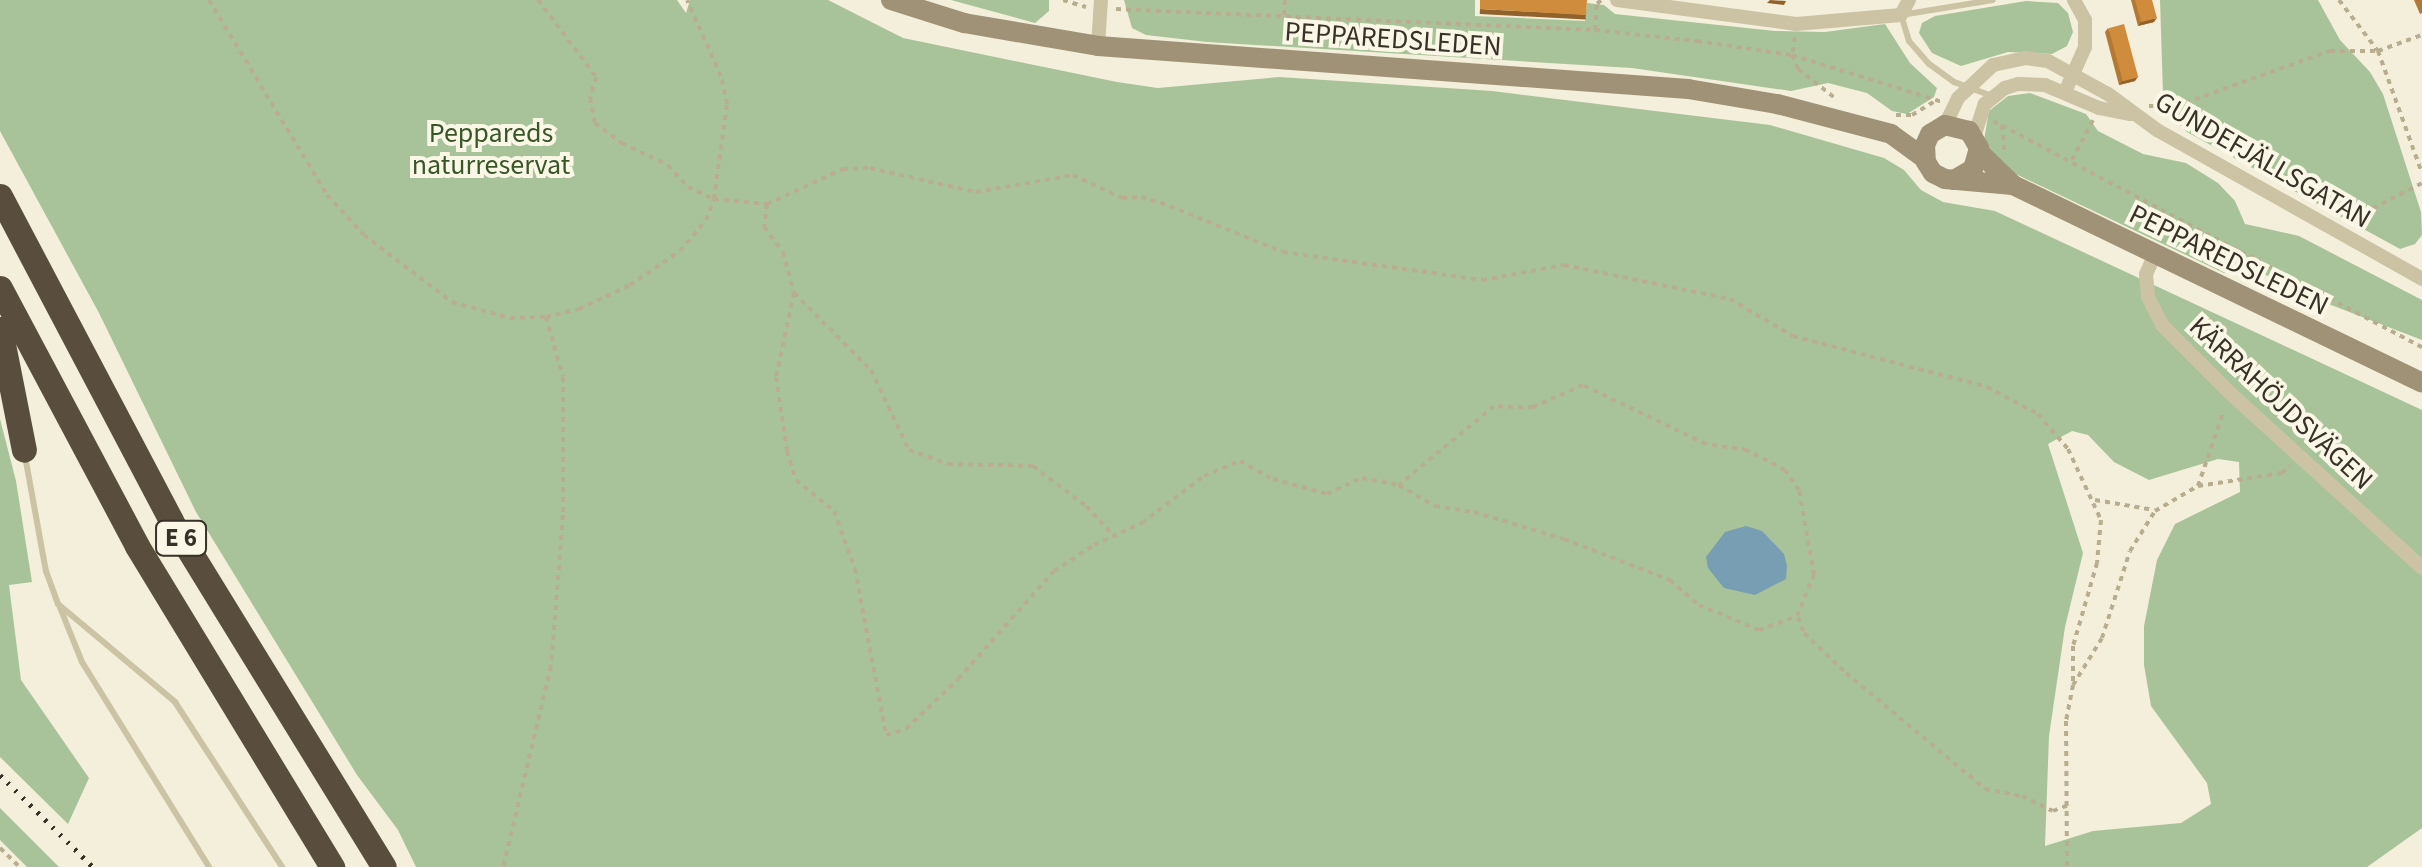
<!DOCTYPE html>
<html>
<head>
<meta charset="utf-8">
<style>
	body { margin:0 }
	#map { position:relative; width:2422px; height:867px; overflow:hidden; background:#f3efda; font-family:"Source Sans 3",sans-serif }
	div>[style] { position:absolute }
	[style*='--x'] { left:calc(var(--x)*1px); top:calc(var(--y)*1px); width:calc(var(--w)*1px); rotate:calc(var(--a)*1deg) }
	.green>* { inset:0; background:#a8c399 }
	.water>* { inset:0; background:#779eb2 }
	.path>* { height:4px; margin-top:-2px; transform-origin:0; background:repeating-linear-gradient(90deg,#b8ad8f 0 5px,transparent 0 10px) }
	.lane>* { height:6px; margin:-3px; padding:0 3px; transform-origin:3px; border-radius:3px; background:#ccc3a5 }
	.street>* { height:14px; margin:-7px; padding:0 7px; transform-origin:7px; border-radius:7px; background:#ccc3a5 }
	.secondary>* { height:20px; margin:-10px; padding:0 10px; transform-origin:10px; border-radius:10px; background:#a09276 }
	.highway>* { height:25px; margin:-12.5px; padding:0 12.5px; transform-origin:12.5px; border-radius:12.5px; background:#594e3d }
	.rail>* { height:5px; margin-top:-2.5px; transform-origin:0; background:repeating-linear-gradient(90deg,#373127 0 2.5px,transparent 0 10.5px) }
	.wall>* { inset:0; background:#b27834 }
	.shaded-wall>* { inset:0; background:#91622b; transform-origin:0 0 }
	.building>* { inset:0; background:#cf8c3d; transform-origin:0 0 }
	span { translate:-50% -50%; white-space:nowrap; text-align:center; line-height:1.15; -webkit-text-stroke:8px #fbf7e6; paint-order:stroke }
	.shield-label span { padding:2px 8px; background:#fbf7e6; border:2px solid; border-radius:8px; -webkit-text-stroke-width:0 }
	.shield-label { font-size:25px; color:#373127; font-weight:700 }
	.street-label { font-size:28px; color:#373127 }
	.park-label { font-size:28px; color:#385729 }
</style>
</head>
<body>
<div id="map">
	<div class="green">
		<i style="clip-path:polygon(evenodd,0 0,677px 0,686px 13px,690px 0,828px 0,903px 38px,1117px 82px,1158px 88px,1279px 77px,1492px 91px,1770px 125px,1884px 158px,1904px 170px,1921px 190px,1943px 202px,1995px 211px,2422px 410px,2422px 828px,2367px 867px,416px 867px,398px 830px,357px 775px,196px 512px,99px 313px,0 131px,0 0,2072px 431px,2088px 435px,2114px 462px,2149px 480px,2218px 459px,2239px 462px,2240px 492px,2175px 524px,2157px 560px,2144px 626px,2144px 665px,2151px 706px,2207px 783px,2211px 804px,2181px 823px,2093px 831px,2045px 846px,2049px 736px,2065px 627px,2083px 553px,2048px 444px,2072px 431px)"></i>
		<i style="clip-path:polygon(951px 0,1049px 0,1049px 11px,1035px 23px)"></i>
		<i style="clip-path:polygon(1124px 0,1475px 0,1475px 16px,1585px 21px,1587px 3px,1604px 5px,1615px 14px,1775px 31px,1825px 32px,1885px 24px,1910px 63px,1937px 88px,1934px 97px,1907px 114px,1892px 111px,1867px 93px,1828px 83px,1791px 91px,1632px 68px,1207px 42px,1146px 35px,1132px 28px)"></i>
		<i style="clip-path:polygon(2160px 0,2318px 0,2340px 40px,2370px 72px,2383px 94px,2421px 212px,2422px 235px,2415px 244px,2400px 249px,2187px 132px,2172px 118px,2163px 94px)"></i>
		<i style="clip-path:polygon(2026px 1px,2058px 3px,2068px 13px,2073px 32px,2067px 46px,2052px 54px,2008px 52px,1961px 66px,1932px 53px,1919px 33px,1922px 23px,1935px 16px)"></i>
		<i style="clip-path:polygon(2030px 93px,2086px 114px,2098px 131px,2143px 154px,2186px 163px,2218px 183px,2235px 201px,2245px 224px,2299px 236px,2422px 300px,2422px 340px,2313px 298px,2241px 263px,2224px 273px,2001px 167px,1984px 140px,1989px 111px,2008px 96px)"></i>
		<i style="clip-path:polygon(0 419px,16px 481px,32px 582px,9px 585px,21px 680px,89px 778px,68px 824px,0 757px)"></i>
		<i style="clip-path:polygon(0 808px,59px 867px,27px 867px,0 840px)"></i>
	</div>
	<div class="water">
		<i style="clip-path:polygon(1746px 526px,1762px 531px,1784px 554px,1787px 566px,1786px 579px,1755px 595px,1724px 588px,1708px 568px,1706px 557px,1725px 532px)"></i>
	</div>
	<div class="path">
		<i style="--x:209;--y:0;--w:228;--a:58.8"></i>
		<i style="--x:327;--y:195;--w:54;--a:47.2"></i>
		<i style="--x:364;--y:235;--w:111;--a:37.3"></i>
		<i style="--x:452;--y:302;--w:60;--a:15.4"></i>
		<i style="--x:510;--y:318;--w:36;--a:-2"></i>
		<i style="--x:546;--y:317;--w:62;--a:74.2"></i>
		<i style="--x:563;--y:377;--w:138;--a:90"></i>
		<i style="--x:563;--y:515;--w:151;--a:94.5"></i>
		<i style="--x:551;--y:666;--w:207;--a:103.4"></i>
		<i style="--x:538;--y:0;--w:96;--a:53"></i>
		<i style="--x:596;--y:77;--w:22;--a:106"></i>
		<i style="--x:590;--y:98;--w:25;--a:79"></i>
		<i style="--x:595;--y:123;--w:34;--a:37"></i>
		<i style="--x:622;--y:143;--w:51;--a:25.6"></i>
		<i style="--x:668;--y:165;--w:30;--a:48"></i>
		<i style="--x:688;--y:187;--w:29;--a:25"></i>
		<i style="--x:714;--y:199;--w:53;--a:5.4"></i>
		<i style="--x:767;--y:204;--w:84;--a:-24.7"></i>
		<i style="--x:843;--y:169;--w:27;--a:-2"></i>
		<i style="--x:870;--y:168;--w:109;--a:12.8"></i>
		<i style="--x:976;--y:192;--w:98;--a:-9.9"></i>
		<i style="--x:1073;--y:175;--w:54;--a:25.1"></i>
		<i style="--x:1122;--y:198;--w:19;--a:-3"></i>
		<i style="--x:1141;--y:197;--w:30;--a:17"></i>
		<i style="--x:1170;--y:206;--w:122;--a:22.2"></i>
		<i style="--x:1283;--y:252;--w:201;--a:8"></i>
		<i style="--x:1482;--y:280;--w:83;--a:-10.4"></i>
		<i style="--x:1564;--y:265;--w:169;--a:11.6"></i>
		<i style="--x:1730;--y:299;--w:73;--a:30.4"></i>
		<i style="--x:1793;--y:336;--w:201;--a:14.7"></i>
		<i style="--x:1987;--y:387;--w:58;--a:27.9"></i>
		<i style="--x:2038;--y:414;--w:46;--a:49.4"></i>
		<i style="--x:2068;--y:449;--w:78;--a:65.1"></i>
		<i style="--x:2101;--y:520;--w:43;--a:95.3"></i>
		<i style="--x:2097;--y:563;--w:86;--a:106.1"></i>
		<i style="--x:2073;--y:646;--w:39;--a:90"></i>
		<i style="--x:2073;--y:685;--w:37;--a:101"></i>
		<i style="--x:2066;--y:721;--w:146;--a:89.6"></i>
		<i style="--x:1063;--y:0;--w:24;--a:17"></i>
		<i style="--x:2339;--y:0;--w:64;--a:52.6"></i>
		<i style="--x:2378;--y:51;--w:130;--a:70.2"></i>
		<i style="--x:1116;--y:9;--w:479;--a:2.5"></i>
		<i style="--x:1595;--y:30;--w:103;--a:6.2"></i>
		<i style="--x:1697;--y:41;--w:96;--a:8.4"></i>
		<i style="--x:1792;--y:55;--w:157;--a:17.4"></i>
		<i style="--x:1284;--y:15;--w:15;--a:-86"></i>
		<i style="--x:1595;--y:30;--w:26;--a:-86"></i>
		<i style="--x:1597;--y:4;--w:6;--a:-45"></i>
		<i style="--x:1795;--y:37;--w:18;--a:99"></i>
		<i style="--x:1792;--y:55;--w:15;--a:67"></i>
		<i style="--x:1798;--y:69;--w:47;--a:38.1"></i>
		<i style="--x:2149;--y:106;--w:27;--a:0"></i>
		<i style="--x:2176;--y:106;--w:164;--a:-19.7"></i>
		<i style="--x:2330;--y:51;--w:48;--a:0"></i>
		<i style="--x:2378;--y:51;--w:47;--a:-20"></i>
		<i style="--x:1896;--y:115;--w:16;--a:0"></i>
		<i style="--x:1912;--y:115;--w:29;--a:-31"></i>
		<i style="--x:1993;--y:121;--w:485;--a:27.8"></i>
		<i style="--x:2002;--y:125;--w:25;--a:85"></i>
		<i style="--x:2072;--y:160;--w:45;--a:-62.3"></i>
		<i style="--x:767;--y:204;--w:23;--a:97"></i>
		<i style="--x:764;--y:227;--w:31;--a:53"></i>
		<i style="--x:783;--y:252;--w:42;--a:75"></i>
		<i style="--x:794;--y:293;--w:86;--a:102.1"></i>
		<i style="--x:776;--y:377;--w:75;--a:81.5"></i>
		<i style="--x:787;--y:451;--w:30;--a:73"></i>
		<i style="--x:796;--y:480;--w:49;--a:39.2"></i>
		<i style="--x:834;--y:511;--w:62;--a:70.1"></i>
		<i style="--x:855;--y:569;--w:169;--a:79.4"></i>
		<i style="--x:886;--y:735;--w:21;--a:-17"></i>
		<i style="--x:906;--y:729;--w:72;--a:-43.9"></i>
		<i style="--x:958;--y:679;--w:144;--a:-48.4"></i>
		<i style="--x:1054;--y:571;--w:48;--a:-33"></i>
		<i style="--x:1094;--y:545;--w:53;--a:-24.6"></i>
		<i style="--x:1142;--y:523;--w:78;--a:-37.2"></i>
		<i style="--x:1204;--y:476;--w:39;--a:-23"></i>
		<i style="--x:1240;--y:461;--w:38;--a:29"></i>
		<i style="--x:1273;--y:479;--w:56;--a:15.5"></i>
		<i style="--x:1327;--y:494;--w:38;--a:-25"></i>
		<i style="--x:1362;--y:478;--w:38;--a:11"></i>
		<i style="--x:1399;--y:485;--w:42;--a:30.3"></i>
		<i style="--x:1435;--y:506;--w:39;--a:9"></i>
		<i style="--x:1474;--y:512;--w:94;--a:16.7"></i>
		<i style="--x:1564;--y:539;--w:114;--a:21.1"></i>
		<i style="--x:1670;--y:580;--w:38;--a:41"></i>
		<i style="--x:1699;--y:605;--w:65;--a:22.6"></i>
		<i style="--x:1759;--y:630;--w:40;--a:-20.2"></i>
		<i style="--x:1797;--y:616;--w:44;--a:-67.5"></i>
		<i style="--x:1814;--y:575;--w:86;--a:-100"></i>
		<i style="--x:1799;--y:490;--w:24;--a:-125"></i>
		<i style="--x:1785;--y:470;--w:43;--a:-152.2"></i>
		<i style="--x:1747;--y:450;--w:41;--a:-171.7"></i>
		<i style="--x:1706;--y:444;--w:136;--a:-154.4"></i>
		<i style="--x:1583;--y:385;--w:55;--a:156.3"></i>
		<i style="--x:1533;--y:407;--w:39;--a:-179"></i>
		<i style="--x:1494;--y:406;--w:124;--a:140.3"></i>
		<i style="--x:2357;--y:226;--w:15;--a:-62"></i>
		<i style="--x:2364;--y:213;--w:65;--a:-27.3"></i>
		<i style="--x:794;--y:293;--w:109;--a:45"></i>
		<i style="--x:871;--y:370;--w:89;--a:64.6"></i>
		<i style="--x:909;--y:450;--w:41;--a:19.7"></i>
		<i style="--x:948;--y:464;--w:85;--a:1.3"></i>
		<i style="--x:1033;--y:466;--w:66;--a:37"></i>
		<i style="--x:1086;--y:506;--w:41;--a:47"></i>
		<i style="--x:546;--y:317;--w:34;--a:-14"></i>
		<i style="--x:579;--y:309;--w:56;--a:-25.2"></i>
		<i style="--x:630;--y:285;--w:60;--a:-34.2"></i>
		<i style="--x:680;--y:251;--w:40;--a:-50"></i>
		<i style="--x:706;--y:220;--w:22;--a:-69"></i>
		<i style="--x:714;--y:199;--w:96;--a:-82.2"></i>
		<i style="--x:727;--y:104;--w:29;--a:-102"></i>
		<i style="--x:721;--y:76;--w:83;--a:-114.1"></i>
		<i style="--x:2198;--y:486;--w:80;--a:-71.1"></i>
		<i style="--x:2095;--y:500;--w:60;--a:9.6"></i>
		<i style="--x:1798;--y:617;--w:17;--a:69"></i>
		<i style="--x:1804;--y:633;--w:58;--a:43.6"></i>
		<i style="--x:1846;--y:673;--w:181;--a:39.8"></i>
		<i style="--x:1985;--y:789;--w:38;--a:11"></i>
		<i style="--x:2022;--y:796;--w:34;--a:26"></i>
		<i style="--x:2053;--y:811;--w:17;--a:-21"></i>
		<i style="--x:2073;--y:685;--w:55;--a:-58.3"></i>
		<i style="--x:2102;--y:638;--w:91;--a:-72.2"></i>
		<i style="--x:2130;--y:551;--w:47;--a:-58"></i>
		<i style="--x:2155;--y:511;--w:50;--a:-30.2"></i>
		<i style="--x:2198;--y:486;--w:85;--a:-8.8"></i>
		<i style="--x:2282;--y:473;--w:11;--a:-41"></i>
		<i style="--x:0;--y:848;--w:28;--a:44"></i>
	</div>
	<div class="lane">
		<i style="--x:1992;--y:96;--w:40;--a:-159.8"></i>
		<i style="--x:1954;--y:82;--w:31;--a:-144"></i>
		<i style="--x:1929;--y:64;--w:30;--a:-131"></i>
		<i style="--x:1909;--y:41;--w:27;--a:-107"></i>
		<i style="--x:1901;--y:15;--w:93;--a:-9.3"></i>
		<i style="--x:25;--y:456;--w:117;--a:79.7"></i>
		<i style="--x:46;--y:571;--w:35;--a:70"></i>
		<i style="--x:58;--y:604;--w:153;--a:39.9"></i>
		<i style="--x:175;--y:702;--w:197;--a:57"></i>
		<i style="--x:59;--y:605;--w:61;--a:68"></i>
		<i style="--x:82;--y:662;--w:241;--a:58.2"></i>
	</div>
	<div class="street">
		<i style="--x:1617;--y:0;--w:181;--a:7.6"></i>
		<i style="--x:1796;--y:24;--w:105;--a:-4.9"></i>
		<i style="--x:1901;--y:15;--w:17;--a:-62"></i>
		<i style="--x:1098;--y:46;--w:46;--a:-86.3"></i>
		<i style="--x:2065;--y:92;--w:49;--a:-66"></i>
		<i style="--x:2085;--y:47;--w:27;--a:-90"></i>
		<i style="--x:2085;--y:20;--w:23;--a:-119"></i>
		<i style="--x:1945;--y:125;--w:30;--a:-64"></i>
		<i style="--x:1958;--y:98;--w:48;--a:-43.3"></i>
		<i style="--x:1993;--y:65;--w:34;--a:-12"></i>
		<i style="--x:2026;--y:58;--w:22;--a:8"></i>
		<i style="--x:2048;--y:61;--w:68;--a:28.8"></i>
		<i style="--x:2108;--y:94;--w:61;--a:36.3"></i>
		<i style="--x:2157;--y:130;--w:304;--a:29.3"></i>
		<i style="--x:1974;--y:137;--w:35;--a:-72"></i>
		<i style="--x:1985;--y:104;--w:26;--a:-39"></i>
		<i style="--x:2005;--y:88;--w:14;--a:-17"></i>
		<i style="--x:2018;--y:84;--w:27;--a:2"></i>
		<i style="--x:2045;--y:85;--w:59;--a:23.1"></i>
		<i style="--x:2099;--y:108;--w:32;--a:11"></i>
		<i style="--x:2155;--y:254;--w:22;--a:114"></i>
		<i style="--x:2146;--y:274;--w:23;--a:85"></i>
		<i style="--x:2148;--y:297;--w:31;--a:63"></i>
		<i style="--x:2162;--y:325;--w:96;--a:45"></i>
		<i style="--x:2230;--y:393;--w:260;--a:42.3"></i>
	</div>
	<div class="secondary">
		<i style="--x:891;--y:0;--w:77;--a:17.5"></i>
		<i style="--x:964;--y:23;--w:136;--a:9.7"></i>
		<i style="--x:1098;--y:46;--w:592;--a:4.17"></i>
		<i style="--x:1688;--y:89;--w:90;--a:9.6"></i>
		<i style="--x:1777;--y:104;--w:118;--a:14.7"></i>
		<i style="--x:1891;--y:134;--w:41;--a:36"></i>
		<i style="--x:1979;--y:152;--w:47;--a:44.1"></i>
		<i style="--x:2013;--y:185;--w:454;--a:25.8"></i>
		<i style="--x:1954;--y:180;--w:22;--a:-30"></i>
		<i style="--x:1973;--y:169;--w:22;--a:-74"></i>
		<i style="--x:1979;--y:148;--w:20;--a:-120"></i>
		<i style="--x:1969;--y:131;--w:25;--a:-166"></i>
		<i style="--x:1945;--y:125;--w:17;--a:149"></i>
		<i style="--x:1930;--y:134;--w:12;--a:114"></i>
		<i style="--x:1925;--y:145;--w:17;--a:87"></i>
		<i style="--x:1926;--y:162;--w:13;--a:58"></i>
		<i style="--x:1933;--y:173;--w:13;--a:27"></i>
		<i style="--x:1945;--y:179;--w:68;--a:5"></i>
	</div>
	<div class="highway">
		<i style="--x:0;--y:196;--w:367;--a:62.2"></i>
		<i style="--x:171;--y:521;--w:406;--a:58.4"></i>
		<i style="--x:0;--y:288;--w:292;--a:62"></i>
		<i style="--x:137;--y:546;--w:376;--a:58.7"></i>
		<i style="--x:0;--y:329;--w:123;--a:78.8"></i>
	</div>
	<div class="rail">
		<i style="--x:0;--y:775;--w:131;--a:44.7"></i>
	</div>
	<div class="wall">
		<i style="clip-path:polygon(2131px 0,2152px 0,2154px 22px,2138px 26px)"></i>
		<i style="clip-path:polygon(2414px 0,2422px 0,2422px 13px,2420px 14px)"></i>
		<i style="clip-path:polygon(2108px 28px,2135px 81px,2119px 85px,2105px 32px)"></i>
	</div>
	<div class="shaded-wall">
		<i style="clip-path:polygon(1770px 0,1786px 1px,1784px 5px,1767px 3px)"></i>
		<i style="left:1480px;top:9px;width:106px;height:5px;rotate:3deg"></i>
		<i style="clip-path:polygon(2157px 18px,2154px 22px,2138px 26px,2141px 22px)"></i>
		<i style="clip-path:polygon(2138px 77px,2135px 81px,2119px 85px,2122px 81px)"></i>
	</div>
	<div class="building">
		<i style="clip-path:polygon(1480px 0,1587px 0,1586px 15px,1480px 9px)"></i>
		<i style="clip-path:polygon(2135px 0,2152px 0,2157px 18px,2141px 22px)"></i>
		<i style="left:2124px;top:24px;width:55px;height:16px;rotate:75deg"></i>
	</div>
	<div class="shield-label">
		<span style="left:181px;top:538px">E 6</span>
	</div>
	<div class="street-label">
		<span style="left:1393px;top:39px;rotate:4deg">PEPPAREDSLEDEN</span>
		<span style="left:2263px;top:160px;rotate:30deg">GUNDEFJÄLLSGATAN</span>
		<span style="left:2229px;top:260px;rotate:26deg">PEPPAREDSLEDEN</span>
		<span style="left:2281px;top:403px;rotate:43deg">KÄRRAHÖJDSVÄGEN</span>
	</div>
	<div class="park-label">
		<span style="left:491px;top:149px">Peppareds<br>naturreservat</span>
	</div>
</div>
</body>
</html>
